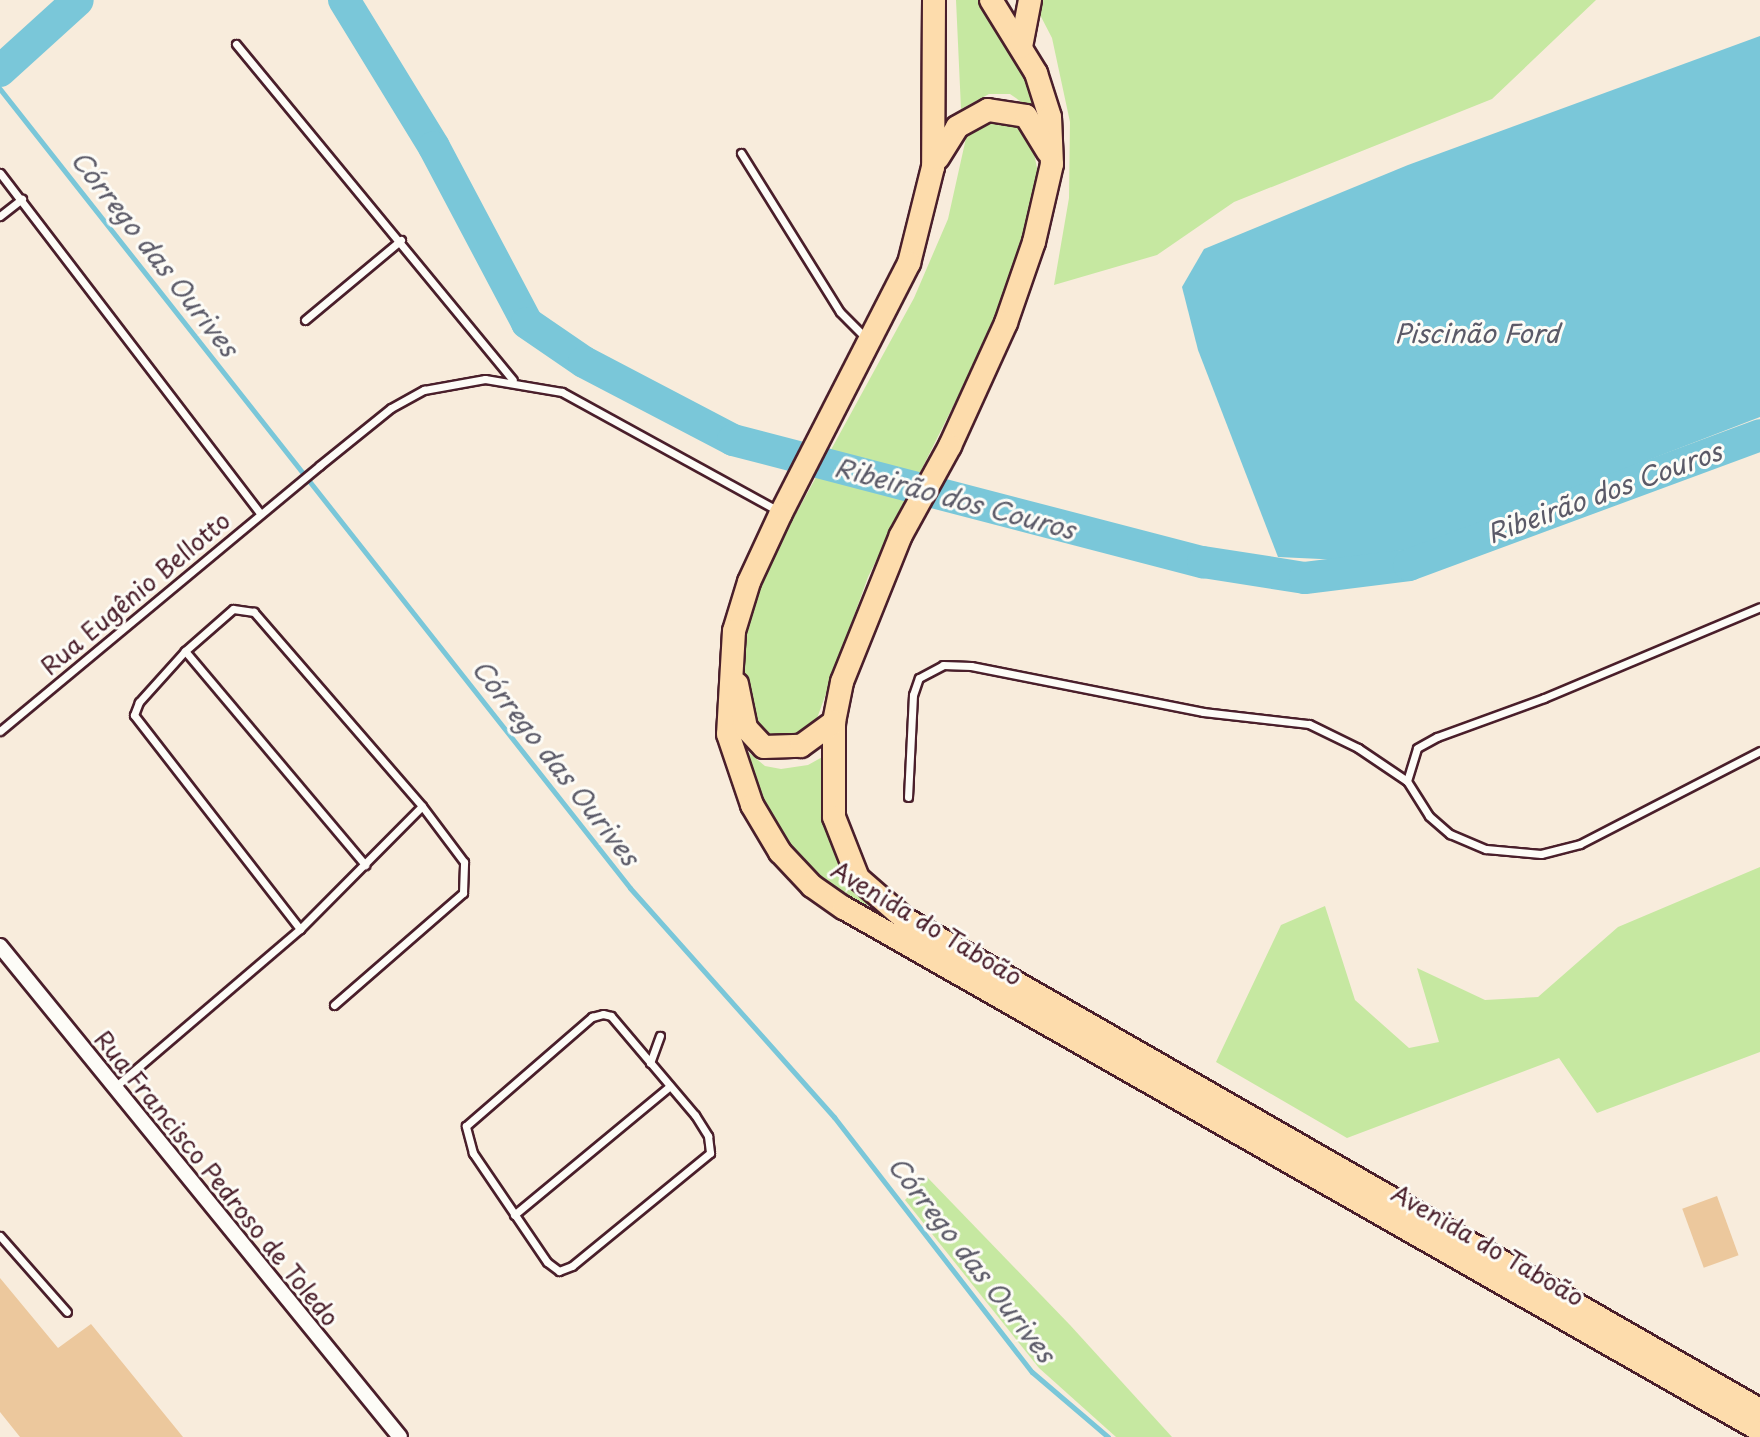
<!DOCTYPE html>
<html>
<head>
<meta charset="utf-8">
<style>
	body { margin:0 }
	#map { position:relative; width:1760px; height:1437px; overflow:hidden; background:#f8ecdc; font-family:"Playpen Sans",sans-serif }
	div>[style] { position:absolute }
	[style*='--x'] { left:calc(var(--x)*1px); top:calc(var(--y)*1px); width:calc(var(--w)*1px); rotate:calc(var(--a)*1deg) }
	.green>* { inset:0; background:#c6e8a1 }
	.water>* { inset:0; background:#7ac7d9 }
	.stream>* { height:5px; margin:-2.5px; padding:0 2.5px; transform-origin:2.5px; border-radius:2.5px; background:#7ac7d9 }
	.river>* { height:32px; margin:-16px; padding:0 16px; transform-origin:16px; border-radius:16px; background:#7ac7d9 }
	.building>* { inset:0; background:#ecc89d; transform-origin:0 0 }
	.roads { filter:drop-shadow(2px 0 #4a1f2b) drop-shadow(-2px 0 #4a1f2b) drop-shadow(0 2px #4a1f2b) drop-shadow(0 -2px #4a1f2b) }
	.service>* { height:7px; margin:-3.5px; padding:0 3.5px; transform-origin:3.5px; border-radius:3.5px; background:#fdfcf7 }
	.minor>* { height:14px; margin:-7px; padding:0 7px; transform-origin:7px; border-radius:7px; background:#fdfcf7 }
	.primary>* { height:22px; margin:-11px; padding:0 11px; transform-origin:11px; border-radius:11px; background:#fddcac }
	.trunk>* { height:22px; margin:-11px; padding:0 11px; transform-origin:11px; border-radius:11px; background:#fddcac }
	span { translate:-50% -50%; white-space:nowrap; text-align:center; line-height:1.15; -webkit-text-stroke:6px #fdfcf7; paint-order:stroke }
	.street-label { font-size:24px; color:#4a1f2b }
	.water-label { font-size:26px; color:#5b5a68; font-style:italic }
</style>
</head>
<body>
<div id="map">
	<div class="green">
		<i style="clip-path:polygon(956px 0,985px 0,1022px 61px,1043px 117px,1010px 94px,989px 94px,961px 109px)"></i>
		<i style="clip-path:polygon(1040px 0,1596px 0,1492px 99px,1234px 202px,1157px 255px,1054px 285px,1069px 198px,1070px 122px,1052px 38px,1037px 9px)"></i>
		<i style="clip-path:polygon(985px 119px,1015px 123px,1030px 133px,1038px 173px,1029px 216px,991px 330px,868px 577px,815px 724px,807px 733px,771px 740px,757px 726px,741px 684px,743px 638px,751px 614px,768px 565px,914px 298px,948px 219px,966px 138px)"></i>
		<i style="clip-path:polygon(747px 751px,765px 766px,781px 769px,808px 765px,826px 755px,848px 875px,875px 917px,831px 890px,788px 850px,771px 825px,746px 766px)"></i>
		<i style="clip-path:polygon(1760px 867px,1760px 1052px,1597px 1113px,1559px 1058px,1347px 1138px,1216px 1062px,1281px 925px,1325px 906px,1355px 1000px,1409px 1048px,1439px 1042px,1417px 968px,1485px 1000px,1538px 997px,1618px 927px)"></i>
		<i style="clip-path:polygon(927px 1177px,1070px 1325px,1172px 1437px,1116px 1437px,1039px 1368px,905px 1200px)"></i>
	</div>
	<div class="water">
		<i style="clip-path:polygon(1760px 36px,1760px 417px,1423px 547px,1342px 560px,1278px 557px,1198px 350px,1182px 287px,1204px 249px,1408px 165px)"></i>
	</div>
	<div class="stream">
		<i style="--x:0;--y:89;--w:1017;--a:51.74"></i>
		<i style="--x:630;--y:888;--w:307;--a:48.3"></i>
		<i style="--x:834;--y:1117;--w:323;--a:52.2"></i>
		<i style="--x:1032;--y:1372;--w:100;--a:40.5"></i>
	</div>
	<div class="river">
		<i style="--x:344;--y:0;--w:172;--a:58.5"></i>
		<i style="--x:434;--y:147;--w:199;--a:62.1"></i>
		<i style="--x:527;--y:323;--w:69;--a:34.4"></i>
		<i style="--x:584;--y:362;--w:168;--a:27.6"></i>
		<i style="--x:733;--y:440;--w:486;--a:14.6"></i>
		<i style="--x:1203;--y:562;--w:103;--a:8.9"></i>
		<i style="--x:1305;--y:578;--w:105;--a:-7.1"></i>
		<i style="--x:1409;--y:565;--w:374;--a:-20.3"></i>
		<i style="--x:0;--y:71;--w:105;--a:-42.3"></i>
	</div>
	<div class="building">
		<i style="left:1717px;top:1196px;width:63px;height:37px;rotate:70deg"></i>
		<i style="clip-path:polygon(0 1278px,58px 1348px,91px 1324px,183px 1437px,20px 1437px,0 1412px)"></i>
	</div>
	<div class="roads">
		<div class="service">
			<i style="--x:236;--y:44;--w:435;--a:50.5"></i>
			<i style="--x:741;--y:153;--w:187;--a:58.1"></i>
			<i style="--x:840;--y:312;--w:37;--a:45"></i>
			<i style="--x:0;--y:173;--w:429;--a:52.6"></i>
			<i style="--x:0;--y:216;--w:28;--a:-38"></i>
			<i style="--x:305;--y:320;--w:125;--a:-39.8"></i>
			<i style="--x:185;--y:651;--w:280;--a:49.9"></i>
			<i style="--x:0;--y:731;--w:415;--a:-39.7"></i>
			<i style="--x:319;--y:466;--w:92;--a:-38.9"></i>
			<i style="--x:391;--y:408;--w:38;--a:-29"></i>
			<i style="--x:424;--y:390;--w:62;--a:-10.2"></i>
			<i style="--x:485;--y:379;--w:78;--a:9.6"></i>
			<i style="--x:562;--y:392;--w:249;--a:28.8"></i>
			<i style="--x:1407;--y:781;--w:34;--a:-73"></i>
			<i style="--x:1417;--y:748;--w:23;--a:-29"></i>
			<i style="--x:1437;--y:737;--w:114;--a:-20"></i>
			<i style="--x:1544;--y:698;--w:234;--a:-22.8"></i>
			<i style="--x:908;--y:797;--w:102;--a:-87.2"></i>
			<i style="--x:913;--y:695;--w:18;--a:-71"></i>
			<i style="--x:919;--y:678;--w:27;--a:-28"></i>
			<i style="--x:943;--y:665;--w:28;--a:2"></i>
			<i style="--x:971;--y:666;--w:237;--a:11.2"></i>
			<i style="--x:1203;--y:712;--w:107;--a:6.5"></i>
			<i style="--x:1309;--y:724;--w:55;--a:26.1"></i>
			<i style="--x:1358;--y:748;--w:59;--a:34"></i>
			<i style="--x:1407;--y:781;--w:41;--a:57.8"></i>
			<i style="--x:1429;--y:816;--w:28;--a:41"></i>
			<i style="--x:1450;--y:834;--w:39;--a:23"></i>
			<i style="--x:1486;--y:849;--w:55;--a:5.2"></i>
			<i style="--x:1541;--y:854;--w:40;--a:-14.4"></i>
			<i style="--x:1580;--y:844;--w:203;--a:-27.3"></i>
			<i style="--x:334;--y:1005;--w:171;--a:-41"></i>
			<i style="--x:463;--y:893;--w:31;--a:-88"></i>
			<i style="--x:464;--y:862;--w:70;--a:-126.9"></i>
			<i style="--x:603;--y:1014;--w:8;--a:14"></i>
			<i style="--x:611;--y:1016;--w:130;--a:49.7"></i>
			<i style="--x:695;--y:1115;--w:25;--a:58"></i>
			<i style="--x:708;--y:1136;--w:17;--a:83"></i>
			<i style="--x:710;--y:1153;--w:178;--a:140.7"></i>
			<i style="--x:572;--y:1266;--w:14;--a:159"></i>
			<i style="--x:559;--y:1271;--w:15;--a:-143"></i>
			<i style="--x:547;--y:1262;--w:132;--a:-124.2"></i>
			<i style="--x:473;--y:1153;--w:28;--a:-105"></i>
			<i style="--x:466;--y:1126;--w:167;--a:-40.9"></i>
			<i style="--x:592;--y:1017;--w:11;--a:-15"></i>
			<i style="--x:650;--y:1063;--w:29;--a:-70"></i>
			<i style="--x:115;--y:1087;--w:243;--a:-40.5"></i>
			<i style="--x:300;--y:929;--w:173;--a:-45.2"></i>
			<i style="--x:422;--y:806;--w:257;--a:-130.9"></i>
			<i style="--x:254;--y:612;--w:21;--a:-172"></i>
			<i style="--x:233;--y:609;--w:64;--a:138.8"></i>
			<i style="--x:185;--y:651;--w:69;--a:132"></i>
			<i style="--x:139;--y:702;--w:14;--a:111"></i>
			<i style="--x:134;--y:715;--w:271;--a:52.2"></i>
			<i style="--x:514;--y:1215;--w:202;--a:-39.6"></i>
			<i style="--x:0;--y:1236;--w:101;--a:48.6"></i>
		</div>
		<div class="minor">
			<i style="--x:0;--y:946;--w:633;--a:50.83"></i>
		</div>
		<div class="primary">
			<i style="--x:934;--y:0;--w:167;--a:90.3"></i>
			<i style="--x:933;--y:167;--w:99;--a:104"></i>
			<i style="--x:909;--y:263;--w:281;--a:117.1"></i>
			<i style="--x:781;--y:513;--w:76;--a:114.9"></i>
			<i style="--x:749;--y:582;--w:51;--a:107"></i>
			<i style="--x:734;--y:631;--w:103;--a:93.3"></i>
			<i style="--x:728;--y:734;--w:75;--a:71.3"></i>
			<i style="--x:752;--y:805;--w:55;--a:59.2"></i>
			<i style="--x:780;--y:852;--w:47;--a:46.7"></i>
			<i style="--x:812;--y:886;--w:39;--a:35"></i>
			<i style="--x:844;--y:908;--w:1054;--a:29.68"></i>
			<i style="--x:991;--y:0;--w:86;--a:58.3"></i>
			<i style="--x:1036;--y:73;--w:46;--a:72.3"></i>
			<i style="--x:1050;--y:117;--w:47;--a:87.6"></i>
			<i style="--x:1052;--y:164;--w:80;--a:103"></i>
			<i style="--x:1034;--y:242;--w:86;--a:109.1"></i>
			<i style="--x:1006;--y:323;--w:135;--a:114.5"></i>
			<i style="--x:950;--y:446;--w:102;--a:118.8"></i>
			<i style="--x:901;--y:535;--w:158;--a:111.9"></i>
			<i style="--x:842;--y:682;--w:41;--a:101.3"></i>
			<i style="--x:834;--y:722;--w:95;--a:90"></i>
			<i style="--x:834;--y:817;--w:66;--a:68.5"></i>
			<i style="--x:858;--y:878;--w:62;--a:41.1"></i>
			<i style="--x:905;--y:919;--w:986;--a:29.87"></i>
			<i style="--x:938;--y:158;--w:36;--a:-58"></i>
			<i style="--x:957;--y:127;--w:35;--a:-29"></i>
			<i style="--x:988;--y:110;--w:38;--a:9"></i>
			<i style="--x:1026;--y:116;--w:42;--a:58.6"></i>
			<i style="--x:737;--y:684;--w:45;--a:78.4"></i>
			<i style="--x:746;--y:728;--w:26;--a:47"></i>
			<i style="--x:764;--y:747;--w:37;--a:-2"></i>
			<i style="--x:801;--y:746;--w:41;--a:-36"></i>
		</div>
		<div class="trunk">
			<i style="--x:1021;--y:47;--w:48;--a:-79.2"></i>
		</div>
	</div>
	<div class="street-label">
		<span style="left:135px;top:593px;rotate:-40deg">Rua Eugênio Bellotto</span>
		<span style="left:927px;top:923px;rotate:31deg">Avenida do Taboão</span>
		<span style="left:217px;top:1178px;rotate:51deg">Rua Francisco Pedroso de Toledo</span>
		<span style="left:1488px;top:1245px;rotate:30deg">Avenida do Taboão</span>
	</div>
	<div class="water-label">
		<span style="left:155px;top:253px;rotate:52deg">Córrego das Ourives</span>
		<span style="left:1477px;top:333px">Piscinão Ford</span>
		<span style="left:1604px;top:492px;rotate:-20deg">Ribeirão dos Couros</span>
		<span style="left:955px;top:498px;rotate:15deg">Ribeirão dos Couros</span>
		<span style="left:556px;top:762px;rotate:52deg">Córrego das Ourives</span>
		<span style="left:972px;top:1259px;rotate:52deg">Córrego das Ourives</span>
	</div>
</div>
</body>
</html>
